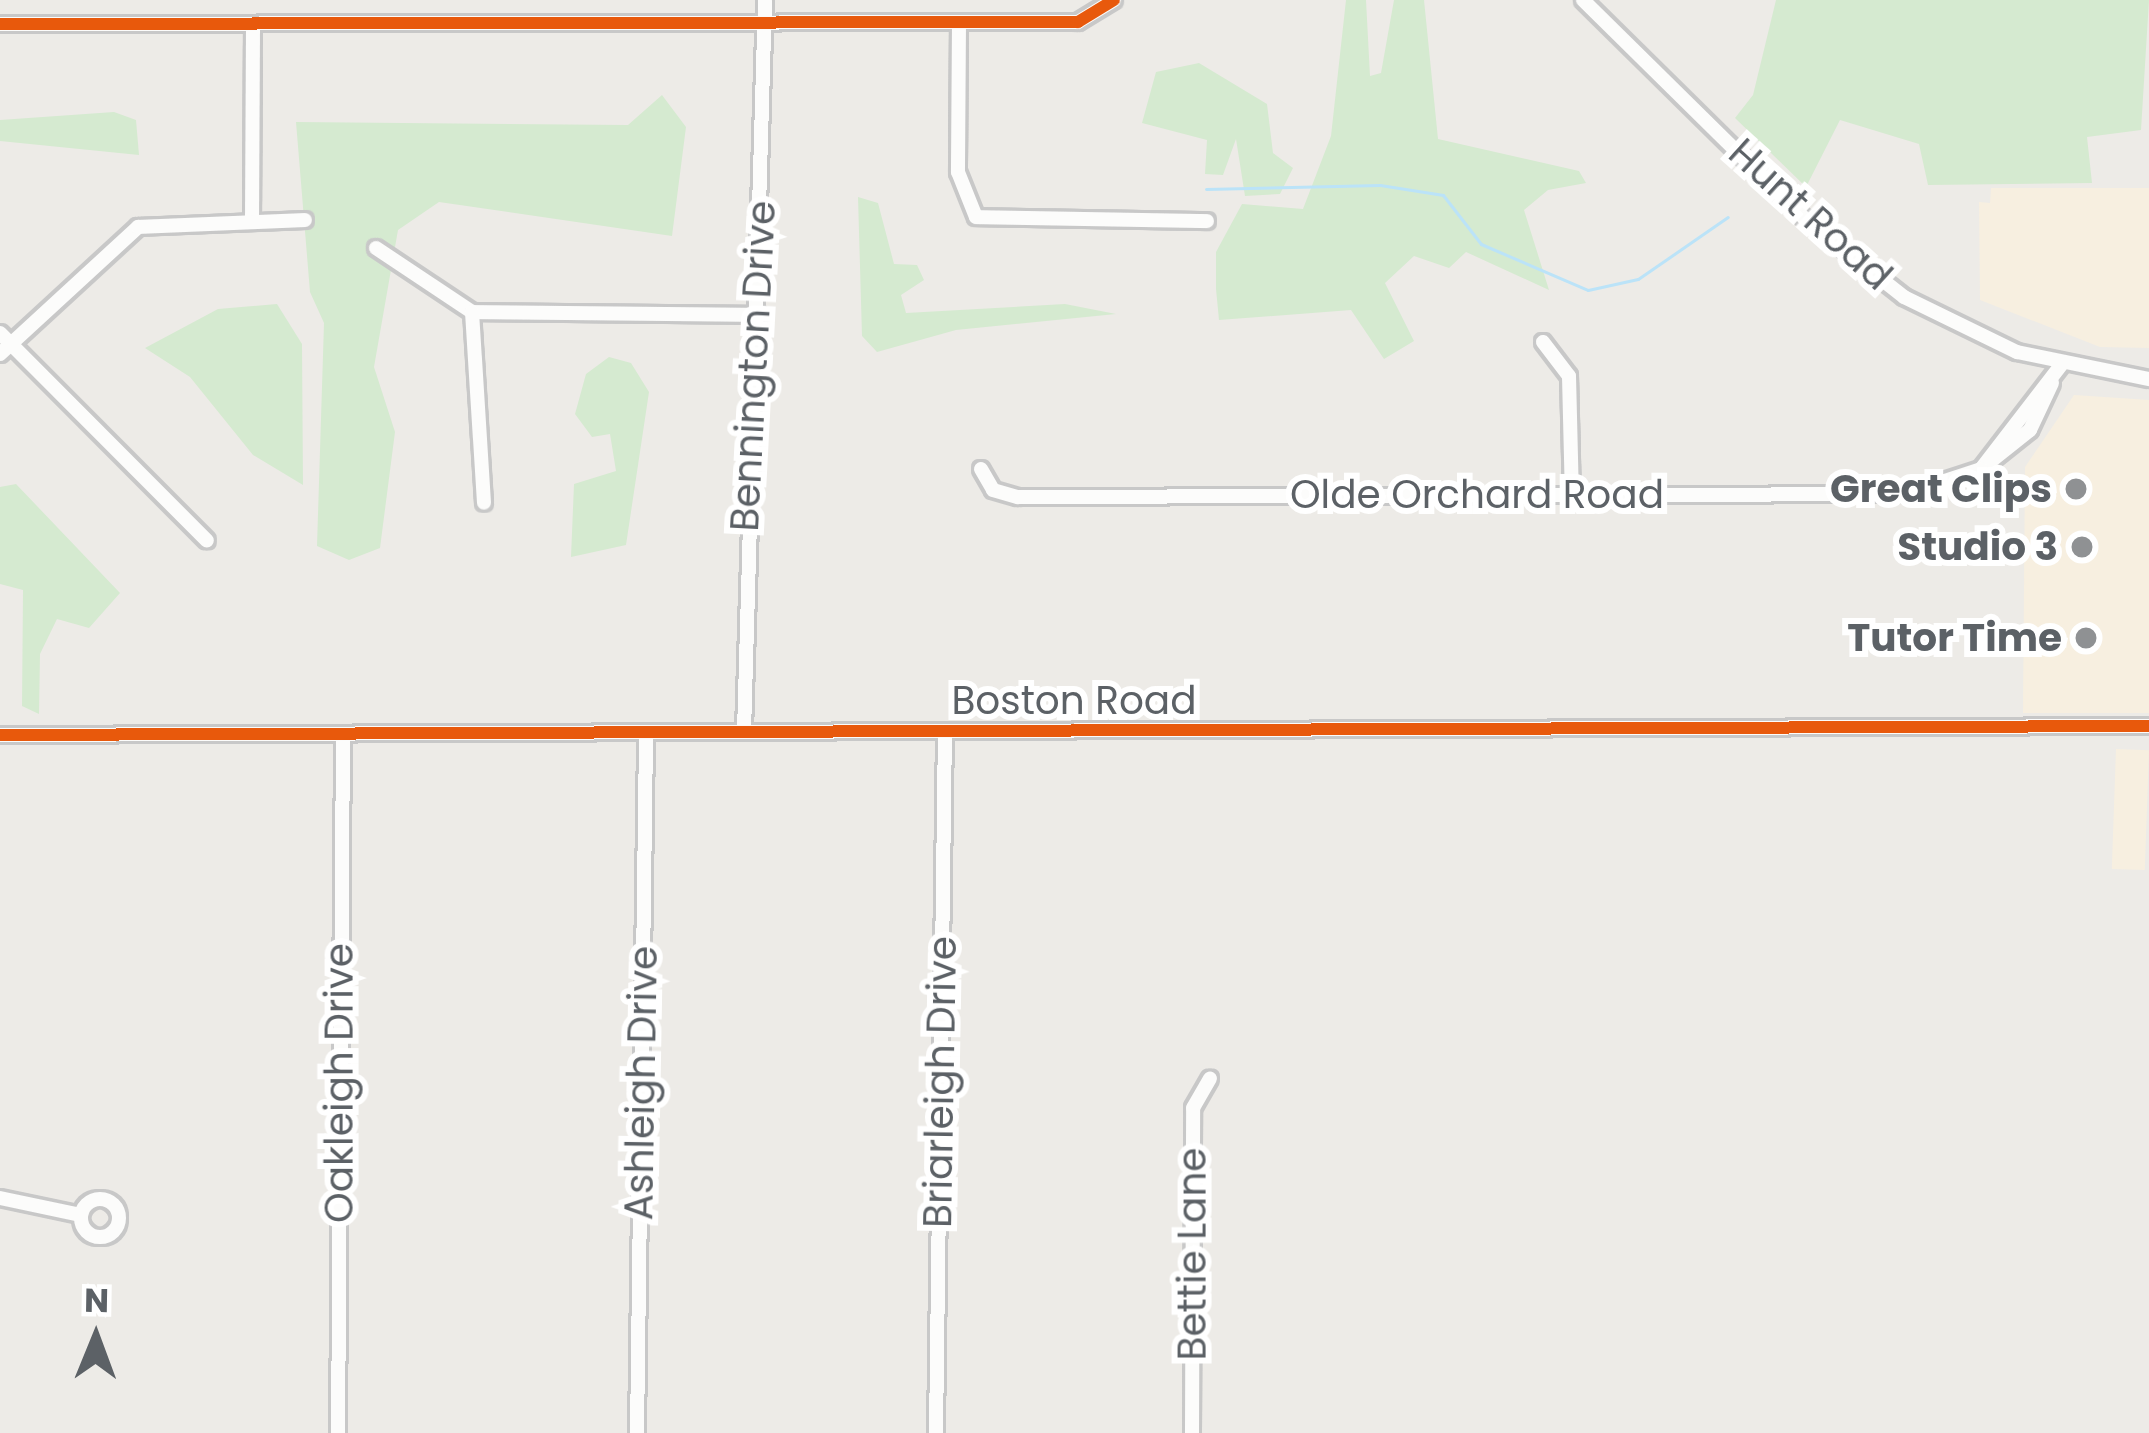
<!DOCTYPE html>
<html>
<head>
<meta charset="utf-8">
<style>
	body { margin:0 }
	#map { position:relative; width:2149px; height:1433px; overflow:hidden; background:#edebe7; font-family:Poppins,sans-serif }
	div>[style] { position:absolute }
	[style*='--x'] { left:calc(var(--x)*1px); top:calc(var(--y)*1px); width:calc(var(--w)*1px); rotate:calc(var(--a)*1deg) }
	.commercial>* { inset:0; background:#f7efe0; transform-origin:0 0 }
	.green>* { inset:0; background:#d5ead0 }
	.stream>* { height:3px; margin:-1.5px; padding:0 1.5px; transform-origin:1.5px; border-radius:1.5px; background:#bbe3f8 }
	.roads { filter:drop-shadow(3px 0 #c8c8c8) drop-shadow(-3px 0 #c8c8c8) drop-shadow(0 3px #c8c8c8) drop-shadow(0 -3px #c8c8c8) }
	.minor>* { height:14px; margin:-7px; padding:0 7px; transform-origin:7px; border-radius:7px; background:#fcfcfb }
	.minor>.ring { margin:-7px; padding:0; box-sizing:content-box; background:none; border:14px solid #fcfcfb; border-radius:50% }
	.cycleway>* { height:12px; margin:-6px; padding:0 6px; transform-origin:6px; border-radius:6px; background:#e8590c }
	.dots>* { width:33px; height:33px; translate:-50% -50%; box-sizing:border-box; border:6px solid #fff; border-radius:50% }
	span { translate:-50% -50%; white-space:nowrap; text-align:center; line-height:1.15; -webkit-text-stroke:12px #fff; paint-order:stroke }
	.street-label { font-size:39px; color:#5c6166 }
	.poi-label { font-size:39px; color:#5c6166; font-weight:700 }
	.right { translate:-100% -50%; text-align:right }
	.north { position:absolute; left:36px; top:1277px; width:120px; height:120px; -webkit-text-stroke:9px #fff; paint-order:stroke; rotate:1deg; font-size:33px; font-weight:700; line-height:48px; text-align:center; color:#5c6166 }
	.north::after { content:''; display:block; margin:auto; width:42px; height:54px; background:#5c6166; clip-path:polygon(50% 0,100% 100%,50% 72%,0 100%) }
</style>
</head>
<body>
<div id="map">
	<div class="commercial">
		<i style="clip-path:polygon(1991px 188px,2149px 188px,2149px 348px,2100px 347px,1980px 300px,1979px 202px,1990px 203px)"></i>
		<i style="clip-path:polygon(2074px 395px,2149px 400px,2149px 713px,2023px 713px,2025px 467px)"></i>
		<i style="left:2116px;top:749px;width:33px;height:120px;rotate:2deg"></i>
	</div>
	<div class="green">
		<i style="clip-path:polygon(1346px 0,1366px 0,1370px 76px,1381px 73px,1394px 0,1424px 0,1438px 139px,1579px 171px,1586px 183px,1548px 190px,1524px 210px,1549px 290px,1466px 252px,1449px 268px,1414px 256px,1385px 283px,1414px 341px,1384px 359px,1351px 310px,1219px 320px,1216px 289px,1216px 252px,1242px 204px,1303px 209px,1331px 136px)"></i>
		<i style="clip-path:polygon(1776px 0,2149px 0,2141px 130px,2087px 137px,2092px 183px,1928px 185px,1919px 144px,1840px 120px,1806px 187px,1735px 118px,1753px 95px)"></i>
		<i style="clip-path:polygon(1199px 63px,1267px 104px,1273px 153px,1293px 168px,1280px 194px,1245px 196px,1236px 139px,1223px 175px,1205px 174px,1207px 140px,1142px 123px,1156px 72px)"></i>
		<i style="clip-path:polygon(662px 95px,686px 127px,672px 236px,439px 202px,398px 230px,374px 367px,395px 432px,380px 548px,349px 560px,317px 546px,324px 323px,310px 292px,296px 122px,628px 125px)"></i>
		<i style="clip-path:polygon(114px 112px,136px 120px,139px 155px,0 141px,0 120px)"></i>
		<i style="clip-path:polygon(858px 197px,878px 203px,894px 264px,917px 265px,924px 280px,901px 295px,906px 313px,1065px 304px,1116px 314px,956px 330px,877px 352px,862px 336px)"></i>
		<i style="clip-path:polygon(277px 304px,302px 344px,303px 485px,253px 455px,190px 377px,145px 348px,218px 309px)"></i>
		<i style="clip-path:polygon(609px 357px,631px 363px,649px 392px,626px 545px,571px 557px,574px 484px,616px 471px,610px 434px,592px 437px,575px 414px,586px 374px)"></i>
		<i style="clip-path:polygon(16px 484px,120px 593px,89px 628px,57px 619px,40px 654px,39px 714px,22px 706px,23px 590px,0 584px,0 487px)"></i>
	</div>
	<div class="stream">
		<i style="--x:1206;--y:189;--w:174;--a:-1.3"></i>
		<i style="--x:1380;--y:185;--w:64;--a:9"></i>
		<i style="--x:1443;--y:195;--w:62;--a:52.2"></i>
		<i style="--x:1481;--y:244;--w:116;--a:23.3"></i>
		<i style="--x:1588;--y:290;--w:51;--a:-12.4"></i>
		<i style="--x:1638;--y:279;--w:109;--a:-34.6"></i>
	</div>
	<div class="roads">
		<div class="minor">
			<i style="--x:1583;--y:0;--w:310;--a:44.6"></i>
			<i style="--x:1804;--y:218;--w:127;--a:38.3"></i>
			<i style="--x:1904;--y:297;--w:126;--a:26"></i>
			<i style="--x:2017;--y:352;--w:135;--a:11.6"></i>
			<i style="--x:959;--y:23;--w:149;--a:90.4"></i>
			<i style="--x:958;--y:172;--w:48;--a:68.2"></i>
			<i style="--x:976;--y:217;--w:231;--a:1"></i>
			<i style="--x:0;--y:24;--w:1078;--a:-0.11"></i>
			<i style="--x:1078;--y:22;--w:42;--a:-31.4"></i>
			<i style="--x:252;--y:219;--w:192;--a:-89.7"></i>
			<i style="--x:376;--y:248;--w:115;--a:33.7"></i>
			<i style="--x:472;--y:312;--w:288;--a:0.6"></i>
			<i style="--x:472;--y:312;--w:191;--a:86.4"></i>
			<i style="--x:0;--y:333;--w:293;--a:45.1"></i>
			<i style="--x:1543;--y:342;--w:43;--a:52.6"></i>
			<i style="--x:1569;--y:376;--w:119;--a:88.6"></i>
			<i style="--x:0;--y:354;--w:188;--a:-42.6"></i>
			<i style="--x:138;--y:227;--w:167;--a:-2.4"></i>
			<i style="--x:2052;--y:383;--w:52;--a:115.1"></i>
			<i style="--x:2030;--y:430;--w:63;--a:141.5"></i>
			<i style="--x:1981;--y:469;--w:131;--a:-52.4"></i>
			<i style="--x:981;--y:469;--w:24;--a:60"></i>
			<i style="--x:993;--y:490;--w:26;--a:16"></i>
			<i style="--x:1018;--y:497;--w:887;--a:-0.19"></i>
			<i style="--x:1905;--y:494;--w:80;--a:-18.2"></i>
			<i style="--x:744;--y:732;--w:732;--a:-88.36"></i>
			<i style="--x:0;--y:735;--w:2149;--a:-0.24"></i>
			<i style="--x:0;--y:1198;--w:83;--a:11.9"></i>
			<i class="ring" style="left:81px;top:1199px;width:24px;height:24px"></i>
			<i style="--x:338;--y:1433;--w:699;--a:-89.59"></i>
			<i style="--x:637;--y:1433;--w:701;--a:-89.26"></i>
			<i style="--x:936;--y:1433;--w:702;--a:-89.27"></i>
			<i style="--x:1192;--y:1433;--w:325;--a:-89.8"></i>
			<i style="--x:1193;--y:1108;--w:34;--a:-60"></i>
		</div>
	</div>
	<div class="cycleway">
		<i style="--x:0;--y:24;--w:1078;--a:-0.11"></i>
		<i style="--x:1078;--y:22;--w:42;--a:-31.4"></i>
		<i style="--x:0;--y:735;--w:2149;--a:-0.24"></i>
	</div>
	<div class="dots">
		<i style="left:2076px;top:489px;background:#8f9193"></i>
		<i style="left:2082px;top:547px;background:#8f9193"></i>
		<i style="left:2086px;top:638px;background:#8f9193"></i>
	</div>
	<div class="street-label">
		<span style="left:1810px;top:215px;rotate:42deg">Hunt Road</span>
		<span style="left:754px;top:366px;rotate:-87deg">Bennington Drive</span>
		<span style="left:1477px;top:495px">Olde Orchard Road</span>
		<span style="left:1074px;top:701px">Boston Road</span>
		<span style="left:941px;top:1082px;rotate:-89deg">Briarleigh Drive</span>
		<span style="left:340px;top:1083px;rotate:-90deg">Oakleigh Drive</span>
		<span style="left:642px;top:1083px;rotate:-89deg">Ashleigh Drive</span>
		<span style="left:1193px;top:1254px;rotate:-90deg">Bettie Lane</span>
	</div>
	<div class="poi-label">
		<span class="right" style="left:2052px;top:489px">Great Clips</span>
		<span class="right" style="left:2058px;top:547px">Studio 3</span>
		<span class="right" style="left:2062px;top:638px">Tutor Time</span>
	</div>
	<div class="north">N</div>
</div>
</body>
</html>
